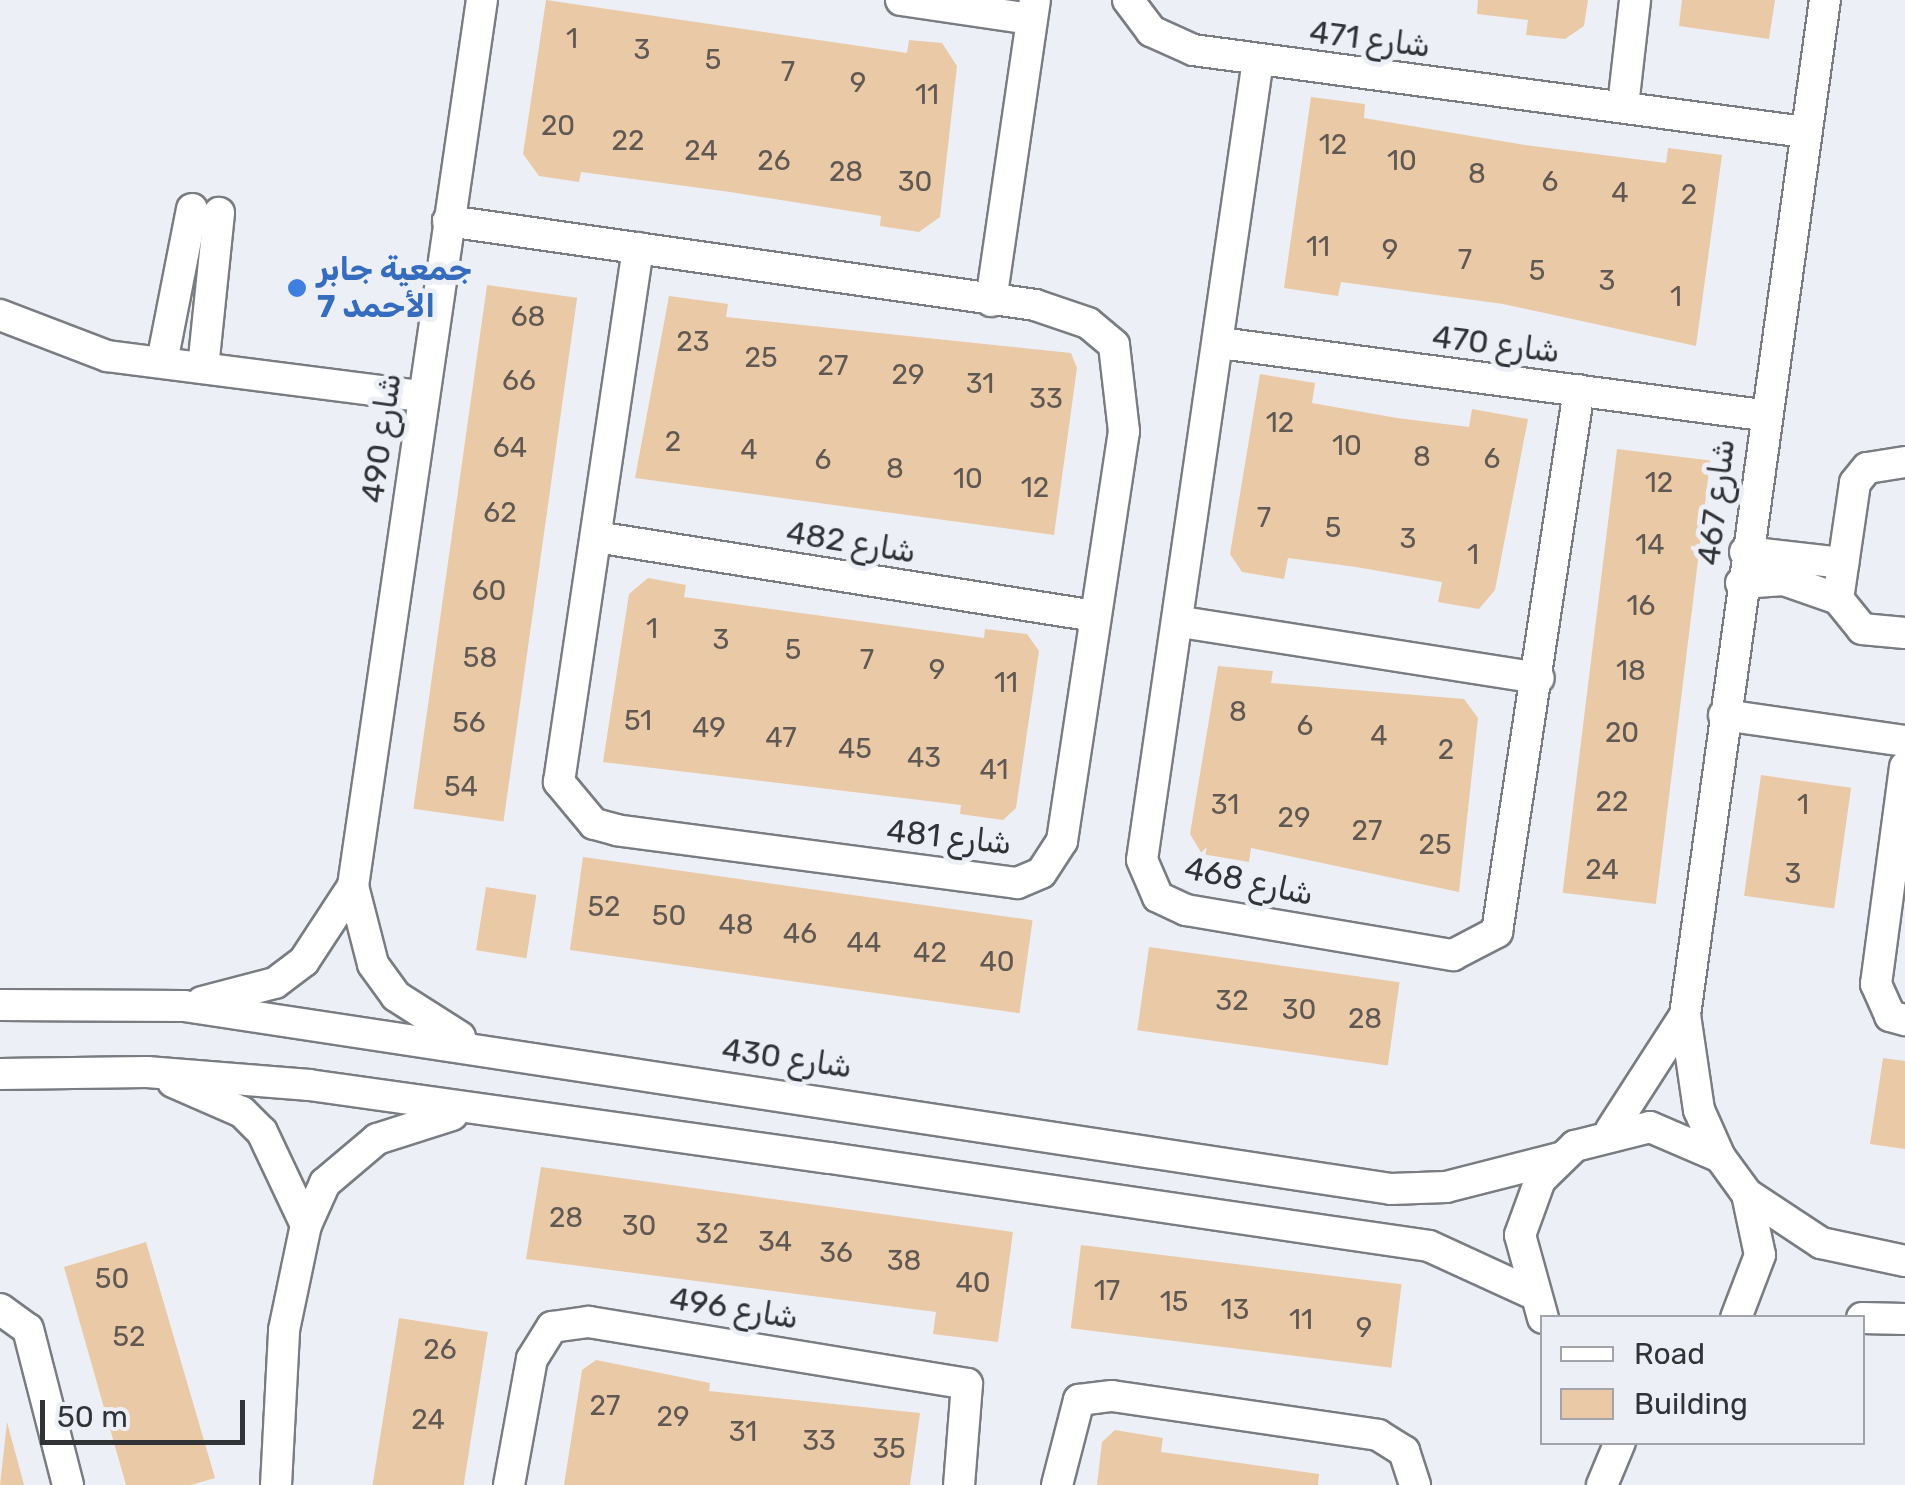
<!DOCTYPE html>
<html>
<head>
<meta charset="utf-8">
<style>
	body { margin:0 }
	#map { position:relative; width:1905px; height:1485px; overflow:hidden; background:#ecf0f6; font-family:Rubik,Cairo,sans-serif }
	div>[style] { position:absolute }
	[style*='--x'] { left:calc(var(--x)*1px); top:calc(var(--y)*1px); width:calc(var(--w)*1px); rotate:calc(var(--a)*1deg) }
	.building>* { inset:0; background:#e9c9a6; transform-origin:0 0 }
	.roads { filter:drop-shadow(2px 0 #797d82) drop-shadow(-2px 0 #797d82) drop-shadow(0 2px #797d82) drop-shadow(0 -2px #797d82) }
	.minor>* { height:30px; margin:-15px; padding:0 15px; transform-origin:15px; border-radius:15px; background:#fff }
	.dots>* { width:28px; height:28px; translate:-50% -50%; box-sizing:border-box; border:5px solid #ecf0f6; border-radius:50% }
	span { translate:-50% -50%; white-space:nowrap; text-align:center; line-height:1.15; -webkit-text-stroke:10px #ecf0f6; paint-order:stroke }
	.number-label { font-size:28px; color:#605852 }
	.number-label span { -webkit-text-stroke-width:0 }
	.street-label { font-size:32px; color:#323336 }
	.shop-label { font-size:32px; color:#366cbe; font-weight:700 }
	.left { translate:0 -50%; text-align:left }
	.legend { position:absolute; left:1540px; top:1315px; width:325px; height:130px; box-sizing:border-box; background:#ecf0f6; border:2px solid #a2a4a9; margin:0; padding:12px 18px; list-style:none; font-size:30px; color:#323336 }
	.legend li { display:flex; align-items:center; gap:20px; height:50px }
	.legend b { width:50px; border:2px solid #a2a4a9 }
	.scale { position:absolute; left:40px; top:1400px; width:205px; height:45px; box-sizing:border-box; border:5px solid #323336; border-top:0; padding-left:12px; font-size:30px; line-height:35px; white-space:nowrap; color:#323336; -webkit-text-stroke:8px #ecf0f6; paint-order:stroke }
</style>
</head>
<body>
<div id="map">
	<div class="building">
		<i style="clip-path:polygon(546px 0,907px 53px,909px 40px,942px 43px,957px 66px,940px 217px,919px 232px,880px 226px,881px 216px,730px 192px,581px 172px,579px 182px,539px 176px,523px 154px)"></i>
		<i style="clip-path:polygon(1478px 0,1588px 0,1584px 26px,1565px 39px,1526px 35px,1528px 20px,1477px 14px)"></i>
		<i style="clip-path:polygon(1682px 0,1775px 0,1769px 39px,1679px 26px)"></i>
		<i style="clip-path:polygon(1311px 97px,1365px 104px,1364px 118px,1525px 145px,1666px 163px,1668px 148px,1722px 155px,1696px 346px,1503px 304px,1341px 282px,1338px 296px,1284px 288px)"></i>
		<i style="left:487px;top:285px;width:91px;height:529px;rotate:8deg"></i>
		<i style="clip-path:polygon(669px 296px,728px 304px,726px 317px,1071px 353px,1077px 368px,1054px 535px,635px 478px)"></i>
		<i style="clip-path:polygon(1260px 374px,1315px 383px,1312px 403px,1397px 418px,1469px 427px,1472px 409px,1528px 419px,1495px 590px,1479px 609px,1438px 602px,1442px 582px,1356px 567px,1288px 558px,1284px 579px,1242px 572px,1230px 554px)"></i>
		<i style="left:1617px;top:449px;width:94px;height:447px;rotate:7deg"></i>
		<i style="clip-path:polygon(648px 578px,686px 585px,684px 597px,984px 638px,985px 629px,1027px 634px,1039px 651px,1016px 808px,1003px 820px,960px 814px,961px 805px,603px 762px,629px 594px)"></i>
		<i style="clip-path:polygon(1218px 666px,1273px 671px,1271px 683px,1464px 699px,1478px 718px,1459px 892px,1251px 848px,1249px 862px,1202px 854px,1190px 834px)"></i>
		<i style="left:1761px;top:775px;width:91px;height:122px;rotate:8deg"></i>
		<i style="left:583px;top:857px;width:454px;height:94px;rotate:8deg"></i>
		<i style="left:486px;top:887px;width:51px;height:64px;rotate:9deg"></i>
		<i style="left:1149px;top:947px;width:253px;height:84px;rotate:8deg"></i>
		<i style="clip-path:polygon(1883px 1058px,1905px 1061px,1905px 1149px,1870px 1144px)"></i>
		<i style="clip-path:polygon(541px 1167px,1013px 1232px,998px 1342px,933px 1334px,936px 1312px,526px 1259px)"></i>
		<i style="clip-path:polygon(146px 1242px,215px 1478px,191px 1485px,126px 1485px,64px 1267px)"></i>
		<i style="left:1081px;top:1245px;width:323px;height:84px;rotate:7deg"></i>
		<i style="left:399px;top:1318px;width:90px;height:170px;rotate:9deg"></i>
		<i style="clip-path:polygon(596px 1360px,710px 1383px,709px 1391px,920px 1413px,910px 1485px,564px 1485px,582px 1370px)"></i>
		<i style="clip-path:polygon(7px 1422px,24px 1485px,0 1485px)"></i>
		<i style="clip-path:polygon(1115px 1430px,1163px 1438px,1161px 1452px,1319px 1474px,1318px 1485px,1097px 1485px,1102px 1442px)"></i>
	</div>
	<div class="roads">
		<div class="minor">
			<i style="--x:901;--y:0;--w:132;--a:8.3"></i>
			<i style="--x:1128;--y:0;--w:39;--a:53"></i>
			<i style="--x:1151;--y:31;--w:46;--a:24.3"></i>
			<i style="--x:1193;--y:50;--w:616;--a:7.64"></i>
			<i style="--x:1258;--y:60;--w:808;--a:98.25"></i>
			<i style="--x:1142;--y:860;--w:40;--a:66.6"></i>
			<i style="--x:1158;--y:897;--w:31;--a:25"></i>
			<i style="--x:1186;--y:910;--w:271;--a:9.6"></i>
			<i style="--x:1453;--y:955;--w:50;--a:-27.6"></i>
			<i style="--x:1497;--y:932;--w:548;--a:-81.4"></i>
			<i style="--x:1623;--y:106;--w:107;--a:-83.5"></i>
			<i style="--x:448;--y:221;--w:593;--a:8.14"></i>
			<i style="--x:1035;--y:305;--w:56;--a:18.8"></i>
			<i style="--x:1088;--y:323;--w:34;--a:40"></i>
			<i style="--x:1114;--y:345;--w:87;--a:83.4"></i>
			<i style="--x:1124;--y:431;--w:415;--a:98.6"></i>
			<i style="--x:1062;--y:841;--w:38;--a:123"></i>
			<i style="--x:1041;--y:873;--w:26;--a:157"></i>
			<i style="--x:1017;--y:883;--w:403;--a:-172.5"></i>
			<i style="--x:617;--y:830;--w:24;--a:-165"></i>
			<i style="--x:594;--y:824;--w:55;--a:-129.8"></i>
			<i style="--x:559;--y:782;--w:540;--a:-81.58"></i>
			<i style="--x:991;--y:301;--w:304;--a:-81.7"></i>
			<i style="--x:0;--y:315;--w:115;--a:21"></i>
			<i style="--x:107;--y:356;--w:317;--a:7.3"></i>
			<i style="--x:1220;--y:343;--w:547;--a:7.57"></i>
			<i style="--x:162;--y:362;--w:156;--a:-78.9"></i>
			<i style="--x:203;--y:368;--w:156;--a:-84.1"></i>
			<i style="--x:1905;--y:462;--w:38;--a:171"></i>
			<i style="--x:1867;--y:468;--w:19;--a:129"></i>
			<i style="--x:1855;--y:483;--w:117;--a:98.3"></i>
			<i style="--x:1838;--y:599;--w:38;--a:51"></i>
			<i style="--x:1862;--y:629;--w:43;--a:5.3"></i>
			<i style="--x:596;--y:537;--w:505;--a:9"></i>
			<i style="--x:1745;--y:552;--w:99;--a:6.4"></i>
			<i style="--x:1741;--y:583;--w:43;--a:-4"></i>
			<i style="--x:1784;--y:580;--w:57;--a:19.4"></i>
			<i style="--x:1181;--y:622;--w:362;--a:8.9"></i>
			<i style="--x:1724;--y:715;--w:183;--a:8.2"></i>
			<i style="--x:1905;--y:767;--w:219;--a:97.6"></i>
			<i style="--x:1876;--y:984;--w:35;--a:66"></i>
			<i style="--x:1890;--y:1016;--w:16;--a:15"></i>
			<i style="--x:202;--y:1002;--w:75;--a:-14.6"></i>
			<i style="--x:275;--y:983;--w:36;--a:-37"></i>
			<i style="--x:304;--y:961;--w:90;--a:-56.8"></i>
			<i style="--x:0;--y:1005;--w:184;--a:0.3"></i>
			<i style="--x:184;--y:1006;--w:1221;--a:8.62"></i>
			<i style="--x:1391;--y:1189;--w:55;--a:-2.1"></i>
			<i style="--x:1446;--y:1187;--w:118;--a:-14.3"></i>
			<i style="--x:460;--y:1037;--w:76;--a:-147.4"></i>
			<i style="--x:396;--y:996;--w:39;--a:-126"></i>
			<i style="--x:373;--y:964;--w:81;--a:-104.4"></i>
			<i style="--x:353;--y:886;--w:895;--a:-81.72"></i>
			<i style="--x:0;--y:1074;--w:147;--a:-0.8"></i>
			<i style="--x:147;--y:1072;--w:163;--a:4.6"></i>
			<i style="--x:309;--y:1085;--w:526;--a:7.98"></i>
			<i style="--x:830;--y:1158;--w:605;--a:8.36"></i>
			<i style="--x:1429;--y:1246;--w:110;--a:24.7"></i>
			<i style="--x:173;--y:1082;--w:75;--a:23.5"></i>
			<i style="--x:242;--y:1112;--w:28;--a:45"></i>
			<i style="--x:262;--y:1132;--w:103;--a:64.7"></i>
			<i style="--x:1611;--y:1130;--w:137;--a:-57.2"></i>
			<i style="--x:1720;--y:1157;--w:51;--a:-114.1"></i>
			<i style="--x:1699;--y:1110;--w:96;--a:-98.4"></i>
			<i style="--x:1685;--y:1015;--w:1025;--a:-82.15"></i>
			<i style="--x:1747;--y:1194;--w:89;--a:33.5"></i>
			<i style="--x:1821;--y:1243;--w:86;--a:12.1"></i>
			<i style="--x:0;--y:1309;--w:34;--a:36"></i>
			<i style="--x:28;--y:1329;--w:161;--a:75.6"></i>
			<i style="--x:1543;--y:1318;--w:86;--a:-105.5"></i>
			<i style="--x:1520;--y:1235;--w:59;--a:-70"></i>
			<i style="--x:1540;--y:1180;--w:49;--a:-44.2"></i>
			<i style="--x:1575;--y:1146;--w:77;--a:-14.2"></i>
			<i style="--x:1650;--y:1127;--w:76;--a:23.2"></i>
			<i style="--x:1720;--y:1157;--w:46;--a:53.9"></i>
			<i style="--x:1747;--y:1194;--w:62;--a:78"></i>
			<i style="--x:1760;--y:1255;--w:67;--a:110.9"></i>
			<i style="--x:1862;--y:1318;--w:43;--a:1.3"></i>
			<i style="--x:276;--y:1485;--w:155;--a:-87"></i>
			<i style="--x:284;--y:1330;--w:107;--a:-78.2"></i>
			<i style="--x:306;--y:1225;--w:46;--a:-65.7"></i>
			<i style="--x:325;--y:1183;--w:68;--a:-40.2"></i>
			<i style="--x:377;--y:1139;--w:79;--a:-17.7"></i>
			<i style="--x:509;--y:1485;--w:128;--a:-79.7"></i>
			<i style="--x:532;--y:1359;--w:38;--a:-58"></i>
			<i style="--x:552;--y:1327;--w:37;--a:-8"></i>
			<i style="--x:589;--y:1322;--w:383;--a:9.3"></i>
			<i style="--x:967;--y:1384;--w:101;--a:94.5"></i>
			<i style="--x:1057;--y:1485;--w:88;--a:-75.5"></i>
			<i style="--x:1079;--y:1400;--w:33;--a:-7"></i>
			<i style="--x:1112;--y:1396;--w:269;--a:8.3"></i>
			<i style="--x:1378;--y:1435;--w:31;--a:32"></i>
			<i style="--x:1404;--y:1451;--w:36;--a:72"></i>
			<i style="--x:1602;--y:1485;--w:47;--a:-67.3"></i>
		</div>
	</div>
	<div class="dots">
		<i style="left:297px;top:288px;background:#3f7fe0"></i>
	</div>
	<div class="number-label">
		<span style="left:572px;top:39px">1</span>
		<span style="left:642px;top:50px">3</span>
		<span style="left:713px;top:60px">5</span>
		<span style="left:788px;top:72px">7</span>
		<span style="left:858px;top:83px">9</span>
		<span style="left:927px;top:95px">11</span>
		<span style="left:558px;top:126px">20</span>
		<span style="left:628px;top:141px">22</span>
		<span style="left:1333px;top:145px">12</span>
		<span style="left:701px;top:151px">24</span>
		<span style="left:774px;top:161px">26</span>
		<span style="left:1402px;top:161px">10</span>
		<span style="left:846px;top:172px">28</span>
		<span style="left:1477px;top:174px">8</span>
		<span style="left:915px;top:182px">30</span>
		<span style="left:1550px;top:182px">6</span>
		<span style="left:1620px;top:193px">4</span>
		<span style="left:1689px;top:195px">2</span>
		<span style="left:1318px;top:247px">11</span>
		<span style="left:1390px;top:250px">9</span>
		<span style="left:1465px;top:260px">7</span>
		<span style="left:1537px;top:271px">5</span>
		<span style="left:1607px;top:281px">3</span>
		<span style="left:1676px;top:297px">1</span>
		<span style="left:528px;top:317px">68</span>
		<span style="left:693px;top:342px">23</span>
		<span style="left:761px;top:358px">25</span>
		<span style="left:833px;top:366px">27</span>
		<span style="left:908px;top:375px">29</span>
		<span style="left:519px;top:381px">66</span>
		<span style="left:980px;top:384px">31</span>
		<span style="left:1046px;top:399px">33</span>
		<span style="left:1280px;top:423px">12</span>
		<span style="left:673px;top:442px">2</span>
		<span style="left:1347px;top:446px">10</span>
		<span style="left:510px;top:448px">64</span>
		<span style="left:749px;top:450px">4</span>
		<span style="left:1422px;top:457px">8</span>
		<span style="left:1492px;top:459px">6</span>
		<span style="left:823px;top:460px">6</span>
		<span style="left:895px;top:469px">8</span>
		<span style="left:968px;top:479px">10</span>
		<span style="left:1659px;top:483px">12</span>
		<span style="left:1035px;top:488px">12</span>
		<span style="left:500px;top:513px">62</span>
		<span style="left:1264px;top:518px">7</span>
		<span style="left:1333px;top:528px">5</span>
		<span style="left:1408px;top:539px">3</span>
		<span style="left:1650px;top:545px">14</span>
		<span style="left:1473px;top:555px">1</span>
		<span style="left:489px;top:591px">60</span>
		<span style="left:1641px;top:606px">16</span>
		<span style="left:652px;top:629px">1</span>
		<span style="left:721px;top:640px">3</span>
		<span style="left:793px;top:650px">5</span>
		<span style="left:480px;top:658px">58</span>
		<span style="left:867px;top:660px">7</span>
		<span style="left:937px;top:670px">9</span>
		<span style="left:1631px;top:671px">18</span>
		<span style="left:1006px;top:683px">11</span>
		<span style="left:1238px;top:712px">8</span>
		<span style="left:638px;top:721px">51</span>
		<span style="left:469px;top:723px">56</span>
		<span style="left:1305px;top:726px">6</span>
		<span style="left:709px;top:728px">49</span>
		<span style="left:1622px;top:733px">20</span>
		<span style="left:1379px;top:736px">4</span>
		<span style="left:781px;top:738px">47</span>
		<span style="left:855px;top:749px">45</span>
		<span style="left:1446px;top:750px">2</span>
		<span style="left:924px;top:758px">43</span>
		<span style="left:994px;top:770px">41</span>
		<span style="left:461px;top:787px">54</span>
		<span style="left:1612px;top:802px">22</span>
		<span style="left:1225px;top:805px">31</span>
		<span style="left:1803px;top:805px">1</span>
		<span style="left:1294px;top:818px">29</span>
		<span style="left:1367px;top:831px">27</span>
		<span style="left:1435px;top:845px">25</span>
		<span style="left:1602px;top:870px">24</span>
		<span style="left:1793px;top:874px">3</span>
		<span style="left:604px;top:907px">52</span>
		<span style="left:669px;top:916px">50</span>
		<span style="left:736px;top:925px">48</span>
		<span style="left:800px;top:934px">46</span>
		<span style="left:864px;top:943px">44</span>
		<span style="left:930px;top:953px">42</span>
		<span style="left:997px;top:962px">40</span>
		<span style="left:1232px;top:1001px">32</span>
		<span style="left:1299px;top:1010px">30</span>
		<span style="left:1365px;top:1019px">28</span>
		<span style="left:566px;top:1218px">28</span>
		<span style="left:639px;top:1226px">30</span>
		<span style="left:712px;top:1234px">32</span>
		<span style="left:775px;top:1242px">34</span>
		<span style="left:836px;top:1253px">36</span>
		<span style="left:904px;top:1261px">38</span>
		<span style="left:112px;top:1279px">50</span>
		<span style="left:973px;top:1283px">40</span>
		<span style="left:1107px;top:1291px">17</span>
		<span style="left:1174px;top:1302px">15</span>
		<span style="left:1235px;top:1310px">13</span>
		<span style="left:1301px;top:1320px">11</span>
		<span style="left:1364px;top:1328px">9</span>
		<span style="left:129px;top:1337px">52</span>
		<span style="left:440px;top:1350px">26</span>
		<span style="left:605px;top:1406px">27</span>
		<span style="left:673px;top:1417px">29</span>
		<span style="left:428px;top:1420px">24</span>
		<span style="left:743px;top:1432px">31</span>
		<span style="left:819px;top:1441px">33</span>
		<span style="left:889px;top:1449px">35</span>
	</div>
	<div class="street-label">
		<span style="left:1370px;top:39px;rotate:7deg">شارع 471</span>
		<span style="left:1496px;top:344px;rotate:7deg">شارع 470</span>
		<span style="left:381px;top:438px;rotate:-82deg">شارع 490</span>
		<span style="left:1716px;top:502px;rotate:-83deg">شارع 467</span>
		<span style="left:851px;top:542px;rotate:9deg">شارع 482</span>
		<span style="left:949px;top:837px;rotate:6deg">شارع 481</span>
		<span style="left:1249px;top:881px;rotate:12deg">شارع 468</span>
		<span style="left:787px;top:1058px;rotate:8deg">شارع 430</span>
		<span style="left:734px;top:1308px;rotate:9deg">شارع 496</span>
	</div>
	<div class="shop-label">
		<span class="left" style="left:317px;top:288px">جمعية جابر<br>الأحمد 7</span>
	</div>
	<ul class="legend">
	<li><b style="height:12px;background:#fff"></b>Road</li>
	<li><b style="height:28px;background:#e9c9a6"></b>Building</li>
	</ul>
	<div class="scale">50 m</div>
</div>
</body>
</html>
